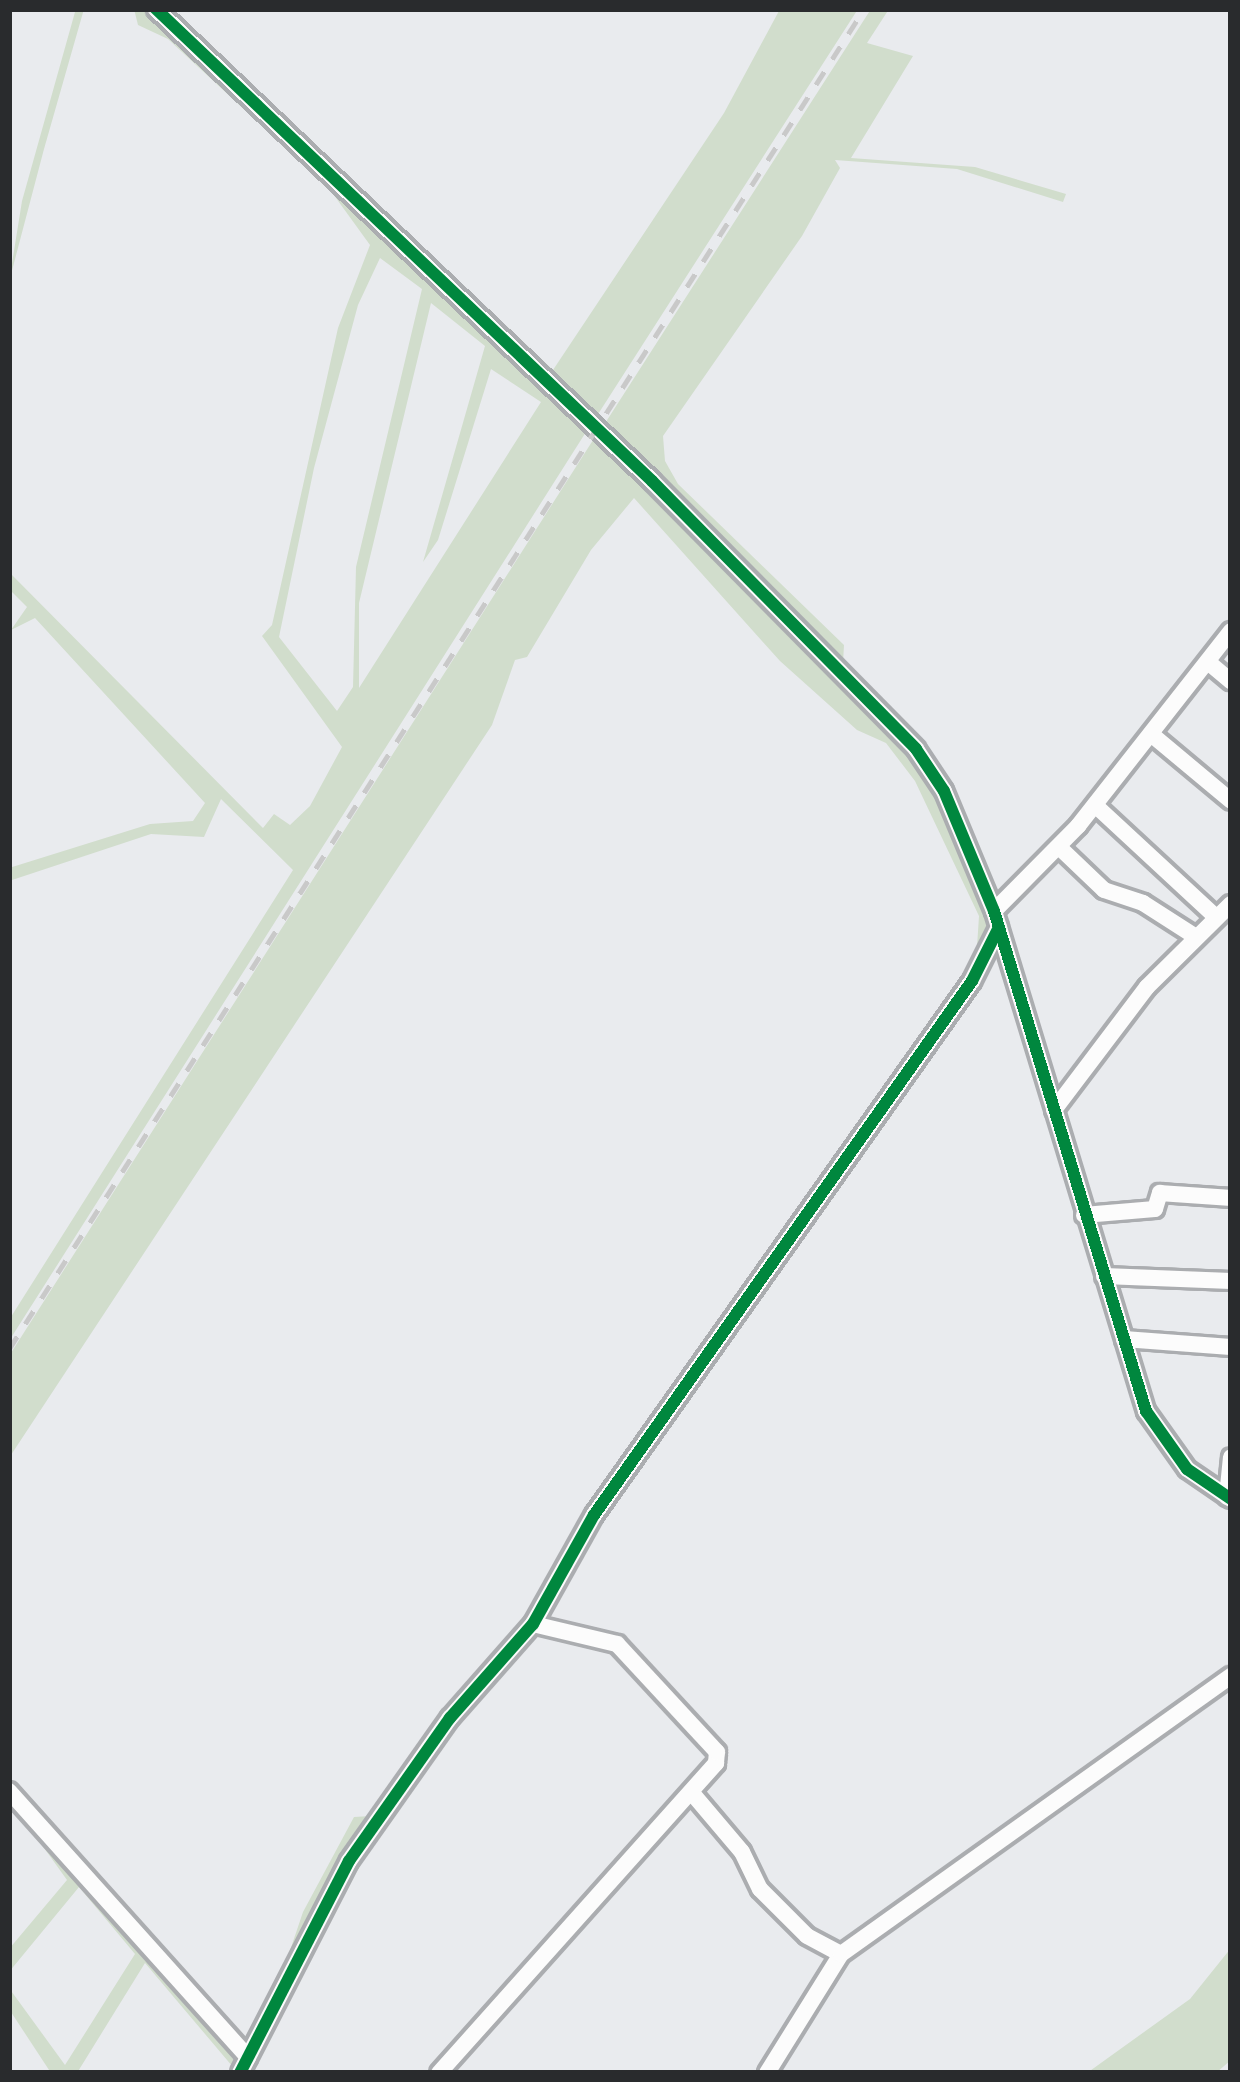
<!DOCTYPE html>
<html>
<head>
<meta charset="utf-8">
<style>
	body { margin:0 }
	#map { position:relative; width:1240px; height:2082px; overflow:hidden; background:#e9ebee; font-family:Commissioner,sans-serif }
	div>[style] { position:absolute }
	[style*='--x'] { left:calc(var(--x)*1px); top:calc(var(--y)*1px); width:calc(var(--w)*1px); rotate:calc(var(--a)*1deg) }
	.green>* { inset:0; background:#d1ddcc }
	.roads { filter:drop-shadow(3px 0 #abadb0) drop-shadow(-3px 0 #abadb0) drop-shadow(0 3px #abadb0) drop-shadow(0 -3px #abadb0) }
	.minor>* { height:16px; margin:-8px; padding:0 8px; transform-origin:8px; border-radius:8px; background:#fcfcfc }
	.rail>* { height:4.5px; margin-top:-2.25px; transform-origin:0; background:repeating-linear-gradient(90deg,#c9c9c9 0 15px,transparent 0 30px) }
	.cycleway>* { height:12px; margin:-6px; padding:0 6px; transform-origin:6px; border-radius:6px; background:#00873e }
	span { translate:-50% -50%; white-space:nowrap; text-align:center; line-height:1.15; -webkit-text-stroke:12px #f3f9fe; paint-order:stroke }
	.frame { position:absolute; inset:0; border:12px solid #292b2d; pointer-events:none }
</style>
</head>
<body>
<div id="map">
	<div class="green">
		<i style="clip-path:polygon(84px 9px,44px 149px,9px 282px,22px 201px,75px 12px)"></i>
		<i style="clip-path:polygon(evenodd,134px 9px,146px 9px,586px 432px,9px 1341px,9px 1320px,293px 870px,221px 799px,204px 837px,151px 834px,9px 881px,9px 868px,150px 824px,193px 821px,205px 803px,35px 618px,11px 630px,27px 607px,9px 589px,9px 572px,263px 828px,274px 814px,290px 825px,310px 806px,342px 747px,262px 636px,272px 625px,338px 328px,370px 245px,328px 187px,168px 39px,138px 25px,134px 9px,380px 258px,422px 289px,356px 567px,353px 687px,337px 711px,279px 637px,314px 468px,358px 305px,380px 258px,134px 9px,431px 303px,485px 346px,423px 562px,438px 540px,491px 369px,541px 402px,359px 688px,359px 603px,431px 303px)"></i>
		<i style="clip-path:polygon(163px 9px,172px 9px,553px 370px,724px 113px,780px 9px,858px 9px,593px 422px)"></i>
		<i style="clip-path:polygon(871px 9px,889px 9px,867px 43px,913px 56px,851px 158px,975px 167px,1066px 194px,1063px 202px,957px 169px,835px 160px,840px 168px,802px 236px,663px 436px,665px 461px,678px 484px,844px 645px,843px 663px,602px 428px)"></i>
		<i style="clip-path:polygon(595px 437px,881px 716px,938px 791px,988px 915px,983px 944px,949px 1006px,977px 947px,979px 916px,915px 781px,886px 743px,857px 730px,780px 661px,634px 498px,591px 550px,527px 657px,515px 660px,492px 725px,9px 1458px,9px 1356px)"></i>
		<i style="clip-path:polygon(9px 1799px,242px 2061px,238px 2073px,145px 1963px,77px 2073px,51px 2073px,9px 2009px,9px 1988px,65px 2065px,135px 1954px,79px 1887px,9px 1972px,9px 1949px,67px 1880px)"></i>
		<i style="clip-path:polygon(371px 1816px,333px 1875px,273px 2001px,303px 1912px,354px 1817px)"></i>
		<i style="clip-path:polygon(1231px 1948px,1231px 2060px,1216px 2073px,1087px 2073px,1190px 1999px)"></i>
	</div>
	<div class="roads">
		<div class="minor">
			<i style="--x:156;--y:9;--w:685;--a:43.58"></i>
			<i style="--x:652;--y:481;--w:376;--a:45.4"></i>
			<i style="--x:916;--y:749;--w:50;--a:56.3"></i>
			<i style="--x:944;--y:791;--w:130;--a:67.4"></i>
			<i style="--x:994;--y:911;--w:523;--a:73.09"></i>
			<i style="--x:1146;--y:1411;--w:71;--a:54.7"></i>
			<i style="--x:1187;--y:1469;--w:53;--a:34.3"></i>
			<i style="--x:1208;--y:662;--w:30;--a:40"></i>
			<i style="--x:1151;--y:734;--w:104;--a:39.9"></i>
			<i style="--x:1095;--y:805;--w:165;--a:42.8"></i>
			<i style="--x:1059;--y:847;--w:62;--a:43.7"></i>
			<i style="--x:1104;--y:890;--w:41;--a:18.4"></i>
			<i style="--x:1143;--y:903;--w:63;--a:32.7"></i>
			<i style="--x:994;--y:911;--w:120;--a:-45.3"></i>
			<i style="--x:1078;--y:826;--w:248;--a:-51.9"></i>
			<i style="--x:1054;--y:1110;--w:154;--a:-52.9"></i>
			<i style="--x:1147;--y:987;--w:118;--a:-44.7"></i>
			<i style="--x:1084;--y:1215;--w:71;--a:-4.8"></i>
			<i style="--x:1155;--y:1209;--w:17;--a:-73"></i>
			<i style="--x:1160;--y:1193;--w:71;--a:4"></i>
			<i style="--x:1104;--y:1276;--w:127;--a:2.3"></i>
			<i style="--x:1124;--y:1339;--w:107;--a:4.3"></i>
			<i style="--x:1227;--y:1497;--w:40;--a:-84.3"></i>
			<i style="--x:9;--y:1791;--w:358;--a:48.1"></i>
			<i style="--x:692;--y:1793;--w:77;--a:49.7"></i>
			<i style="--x:742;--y:1852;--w:41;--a:64.1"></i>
			<i style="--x:760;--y:1889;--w:66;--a:45"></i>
			<i style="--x:807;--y:1936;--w:38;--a:28"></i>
			<i style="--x:240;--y:2073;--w:238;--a:-62.8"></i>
			<i style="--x:349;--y:1861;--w:175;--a:-54.8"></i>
			<i style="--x:450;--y:1718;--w:125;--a:-48.6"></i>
			<i style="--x:533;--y:1624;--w:125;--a:-60.8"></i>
			<i style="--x:594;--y:1515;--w:654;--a:-54.71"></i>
			<i style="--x:972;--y:981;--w:60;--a:-63.4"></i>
			<i style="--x:439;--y:2073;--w:416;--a:-48.2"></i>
			<i style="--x:716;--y:1763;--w:11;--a:-85"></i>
			<i style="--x:717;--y:1752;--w:147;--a:-132.8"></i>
			<i style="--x:617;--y:1644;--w:86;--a:-166.6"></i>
			<i style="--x:767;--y:2073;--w:140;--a:-58.1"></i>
			<i style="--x:841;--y:1954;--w:479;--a:-35.5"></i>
		</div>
	</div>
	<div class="rail">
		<i style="--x:9;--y:1349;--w:1590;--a:-57.46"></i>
	</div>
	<div class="cycleway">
		<i style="--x:156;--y:9;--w:685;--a:43.58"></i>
		<i style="--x:652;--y:481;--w:376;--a:45.4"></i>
		<i style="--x:916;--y:749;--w:50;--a:56.3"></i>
		<i style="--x:944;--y:791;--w:130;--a:67.4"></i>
		<i style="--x:994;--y:911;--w:523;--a:73.09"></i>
		<i style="--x:1146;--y:1411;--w:71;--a:54.7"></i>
		<i style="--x:1187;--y:1469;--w:53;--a:34.3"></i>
		<i style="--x:240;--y:2073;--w:238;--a:-62.8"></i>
		<i style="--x:349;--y:1861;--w:175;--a:-54.8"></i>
		<i style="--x:450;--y:1718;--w:125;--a:-48.6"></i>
		<i style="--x:533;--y:1624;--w:125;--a:-60.8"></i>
		<i style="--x:594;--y:1515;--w:654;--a:-54.71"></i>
		<i style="--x:972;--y:981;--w:60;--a:-63.4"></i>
	</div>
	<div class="frame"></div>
</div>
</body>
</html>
